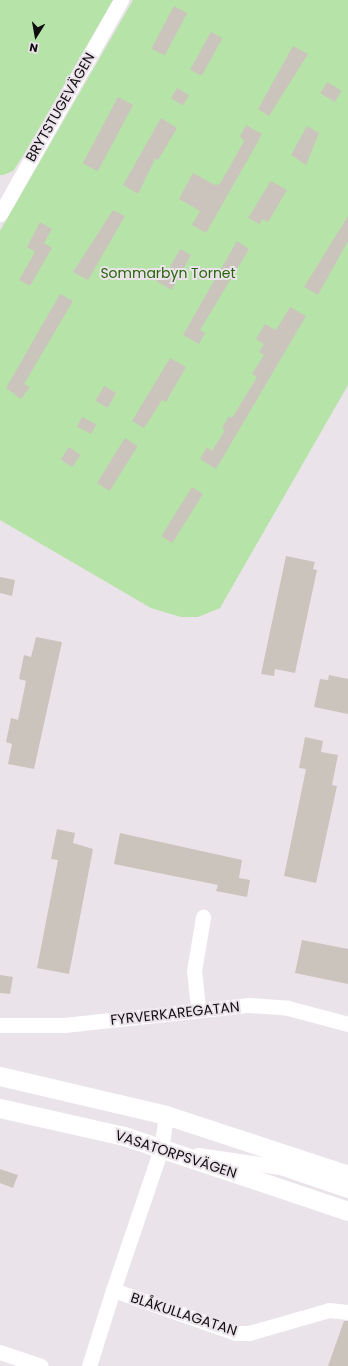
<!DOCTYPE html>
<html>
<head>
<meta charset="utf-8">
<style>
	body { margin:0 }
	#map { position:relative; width:348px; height:1366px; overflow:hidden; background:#ebe3ea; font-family:Poppins,sans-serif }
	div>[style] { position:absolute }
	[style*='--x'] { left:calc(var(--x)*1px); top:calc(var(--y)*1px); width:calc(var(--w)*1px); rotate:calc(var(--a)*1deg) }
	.green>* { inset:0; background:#b6e3a7 }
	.building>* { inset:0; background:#cbc4bd; transform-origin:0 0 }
	.minor>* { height:15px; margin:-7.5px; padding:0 7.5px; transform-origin:7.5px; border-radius:7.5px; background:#fff }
	.major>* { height:19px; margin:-9.5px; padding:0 9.5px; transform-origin:9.5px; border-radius:9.5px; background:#fff }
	span { translate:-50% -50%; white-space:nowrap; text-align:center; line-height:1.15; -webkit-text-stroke:4px #ebe3ea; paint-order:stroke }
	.street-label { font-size:14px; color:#0f0d0f }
	.park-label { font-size:14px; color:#28640c }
	.north { position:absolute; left:16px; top:16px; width:40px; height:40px; -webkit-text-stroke:3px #ebe3ea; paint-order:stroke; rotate:191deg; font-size:11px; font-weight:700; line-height:16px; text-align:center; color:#0f0d0f }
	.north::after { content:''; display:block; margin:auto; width:14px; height:18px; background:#0f0d0f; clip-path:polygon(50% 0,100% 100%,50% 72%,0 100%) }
</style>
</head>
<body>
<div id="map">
	<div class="green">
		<i style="clip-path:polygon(0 0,113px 0,23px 156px,13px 171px,3px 175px,0 175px)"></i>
		<i style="clip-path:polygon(133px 0,348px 0,348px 385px,220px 608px,198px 617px,181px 617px,151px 608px,0 520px,0 231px)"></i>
	</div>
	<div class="building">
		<i style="left:174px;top:6px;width:15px;height:48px;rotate:28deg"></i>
		<i style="left:211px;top:32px;width:13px;height:43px;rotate:29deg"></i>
		<i style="clip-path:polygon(293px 46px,308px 54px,269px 116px,258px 109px)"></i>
		<i style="left:327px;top:82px;width:17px;height:13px;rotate:31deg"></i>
		<i style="left:177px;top:88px;width:14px;height:12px;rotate:30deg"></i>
		<i style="left:118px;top:97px;width:17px;height:75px;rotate:28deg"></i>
		<i style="clip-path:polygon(161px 118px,177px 128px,158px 160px,155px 159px,138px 194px,123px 185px)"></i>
		<i style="clip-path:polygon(246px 125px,262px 134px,260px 138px,206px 233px,192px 225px,200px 211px,179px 199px,193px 173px,215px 185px,220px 184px,244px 141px,240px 136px)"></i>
		<i style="clip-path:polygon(307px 126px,319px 133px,306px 165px,291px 155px)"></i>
		<i style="clip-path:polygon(271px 181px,287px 190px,268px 222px,262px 219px,260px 224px,248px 218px)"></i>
		<i style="clip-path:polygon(113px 210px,125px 216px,88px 280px,73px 272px)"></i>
		<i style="clip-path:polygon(348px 216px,348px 241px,318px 295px,304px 287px)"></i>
		<i style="clip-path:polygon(40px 222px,52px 229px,44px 243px,52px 248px,30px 286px,19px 280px,35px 252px,27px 247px)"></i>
		<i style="clip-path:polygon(237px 241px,249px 249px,200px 330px,205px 333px,199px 344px,183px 335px)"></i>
		<i style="clip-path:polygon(180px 249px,191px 255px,172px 290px,156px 281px,161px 271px,166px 274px)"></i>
		<i style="clip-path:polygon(60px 294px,73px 301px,24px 384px,30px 387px,21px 399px,6px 388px)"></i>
		<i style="clip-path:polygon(290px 307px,306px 316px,216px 469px,200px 459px,207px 447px,212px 451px,225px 430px,222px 428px,229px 416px,232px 418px,257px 377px,252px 374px,264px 355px,259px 352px,264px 344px,256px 339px,265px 324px,276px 330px)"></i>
		<i style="clip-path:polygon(170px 358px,186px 367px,166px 402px,162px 400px,144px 428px,132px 421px)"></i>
		<i style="left:104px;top:386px;width:14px;height:17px;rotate:30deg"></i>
		<i style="left:82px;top:417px;width:16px;height:11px;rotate:27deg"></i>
		<i style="left:125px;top:438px;width:15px;height:53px;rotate:32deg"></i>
		<i style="left:69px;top:447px;width:14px;height:15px;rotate:34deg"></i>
		<i style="left:192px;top:487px;width:13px;height:58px;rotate:32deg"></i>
		<i style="clip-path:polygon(286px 556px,315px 562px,313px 569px,317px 570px,295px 673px,275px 669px,274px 676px,261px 674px)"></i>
		<i style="clip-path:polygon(0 577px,15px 580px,12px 596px,0 593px)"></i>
		<i style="clip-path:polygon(36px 637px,62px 642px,34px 769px,8px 764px,12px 744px,6px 742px,11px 718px,18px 720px,26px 681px,19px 679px,24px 655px,31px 657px)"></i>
		<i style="clip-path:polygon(329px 675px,348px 679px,348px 714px,314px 707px,320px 679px,328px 680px)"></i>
		<i style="clip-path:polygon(305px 737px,323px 741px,321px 752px,338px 755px,332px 785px,337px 786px,316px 883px,284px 876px,306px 769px,299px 768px)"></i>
		<i style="clip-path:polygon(57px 829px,75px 833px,73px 843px,93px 849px,69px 974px,37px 968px,58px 860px,51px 859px)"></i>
		<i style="clip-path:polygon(120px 833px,242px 860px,239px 878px,250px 880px,247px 897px,216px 891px,218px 885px,114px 864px)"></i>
		<i style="clip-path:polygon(302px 940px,348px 949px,348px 984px,295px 973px)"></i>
		<i style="clip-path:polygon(0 975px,13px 977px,10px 994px,0 993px)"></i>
		<i style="clip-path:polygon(0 1169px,18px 1175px,13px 1188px,0 1183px)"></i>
		<i style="clip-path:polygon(344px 1321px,348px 1321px,348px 1366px,328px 1366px)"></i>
	</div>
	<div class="minor">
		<i style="--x:0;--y:214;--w:246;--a:-60.5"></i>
		<i style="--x:198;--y:1008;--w:37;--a:-96"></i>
		<i style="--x:194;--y:971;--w:55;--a:-80.5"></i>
		<i style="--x:0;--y:1025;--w:64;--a:0"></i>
		<i style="--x:64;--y:1025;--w:186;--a:-6.2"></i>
		<i style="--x:249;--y:1005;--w:39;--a:4"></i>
		<i style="--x:288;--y:1008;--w:62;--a:14.9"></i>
		<i style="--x:166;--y:1115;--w:34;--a:98"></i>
		<i style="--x:161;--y:1149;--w:149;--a:108.8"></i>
		<i style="--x:113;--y:1290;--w:130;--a:19.3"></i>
		<i style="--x:236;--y:1333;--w:13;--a:0"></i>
		<i style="--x:249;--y:1333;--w:83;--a:-16"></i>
		<i style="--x:329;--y:1310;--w:19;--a:6"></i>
		<i style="--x:198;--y:1155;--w:83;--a:8.3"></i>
		<i style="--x:280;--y:1167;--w:72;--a:18.7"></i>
		<i style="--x:0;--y:1352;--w:43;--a:18.9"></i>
		<i style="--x:89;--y:1366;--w:80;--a:-72.5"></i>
	</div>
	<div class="major">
		<i style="--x:0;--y:1076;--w:171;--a:13.2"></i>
		<i style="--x:166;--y:1115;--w:192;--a:18.2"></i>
		<i style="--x:0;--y:1108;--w:127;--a:12.7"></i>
		<i style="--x:124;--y:1136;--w:236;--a:18.5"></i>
	</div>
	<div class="street-label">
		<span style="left:60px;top:107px;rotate:-60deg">BRYTSTUGEVÄGEN</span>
		<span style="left:175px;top:1013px;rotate:-6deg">FYRVERKAREGATAN</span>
		<span style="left:176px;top:1154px;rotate:18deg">VASATORPSVÄGEN</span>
		<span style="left:184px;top:1314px;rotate:18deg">BLÅKULLAGATAN</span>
	</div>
	<div class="park-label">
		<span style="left:168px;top:273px">Sommarbyn Tornet</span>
	</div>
	<div class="north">N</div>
</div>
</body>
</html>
